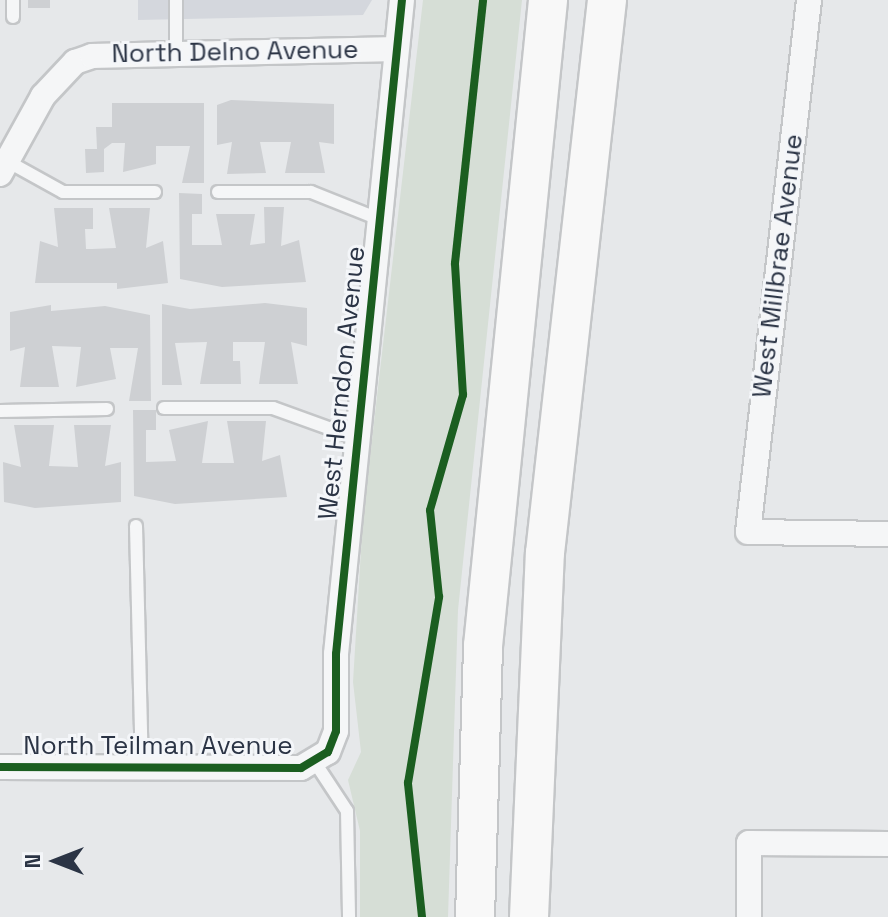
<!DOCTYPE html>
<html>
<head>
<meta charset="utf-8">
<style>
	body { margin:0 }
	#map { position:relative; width:888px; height:917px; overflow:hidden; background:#e6e8ea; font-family:"Space Grotesk",sans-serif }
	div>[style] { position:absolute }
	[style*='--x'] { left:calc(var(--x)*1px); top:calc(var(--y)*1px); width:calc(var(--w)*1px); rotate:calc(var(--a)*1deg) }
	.built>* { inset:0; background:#d4d7dd }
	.green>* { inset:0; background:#d6ded6 }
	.building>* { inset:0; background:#ced0d3; transform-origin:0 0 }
	.roads { filter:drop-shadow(2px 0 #c4c6c8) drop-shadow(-2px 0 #c4c6c8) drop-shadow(0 2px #c4c6c8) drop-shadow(0 -2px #c4c6c8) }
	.service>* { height:12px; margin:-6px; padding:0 6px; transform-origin:6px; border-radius:6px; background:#f5f6f7 }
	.minor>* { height:24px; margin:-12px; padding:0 12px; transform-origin:12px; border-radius:12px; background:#f5f6f7 }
	.primary>* { height:38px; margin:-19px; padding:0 19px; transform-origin:19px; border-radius:19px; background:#f8f8f8 }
	.cycleway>* { height:8px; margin:-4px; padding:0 4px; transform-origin:4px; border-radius:4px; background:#1b5e20 }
	span { translate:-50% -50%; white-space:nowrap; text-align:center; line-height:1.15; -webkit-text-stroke:6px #f4f6f9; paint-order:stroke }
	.street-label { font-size:26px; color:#2b3445 }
	.north { position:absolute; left:16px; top:821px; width:80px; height:80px; -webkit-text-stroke:6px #f4f6f9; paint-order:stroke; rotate:270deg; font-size:22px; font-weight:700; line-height:32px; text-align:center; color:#2b3445 }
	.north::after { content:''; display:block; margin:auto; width:28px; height:36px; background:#2b3445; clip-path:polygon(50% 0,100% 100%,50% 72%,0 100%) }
</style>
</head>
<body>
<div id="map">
	<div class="built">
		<i style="clip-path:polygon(138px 0,372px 0,363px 15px,138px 20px)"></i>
	</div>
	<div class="green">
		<i style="clip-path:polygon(423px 0,522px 0,458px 610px,448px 917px,360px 917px,360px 831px,348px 780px,361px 752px,353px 682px,363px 517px)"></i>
	</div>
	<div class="building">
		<i style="left:28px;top:0;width:22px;height:8px"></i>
		<i style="clip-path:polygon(231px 100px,334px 104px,334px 144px,319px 142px,325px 173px,285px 173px,291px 142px,260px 142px,266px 173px,227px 174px,232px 142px,217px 145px,217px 105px)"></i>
		<i style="clip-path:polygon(112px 103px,204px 103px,204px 183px,182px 183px,190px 146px,156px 146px,156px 164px,123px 172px,125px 143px,112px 143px,104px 149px,104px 172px,86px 173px,85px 149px,97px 149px,96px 127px,112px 127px)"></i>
		<i style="clip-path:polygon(179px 193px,202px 194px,202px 214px,192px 214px,192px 245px,222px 245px,216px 214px,255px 214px,250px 245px,265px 243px,264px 207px,284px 207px,281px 246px,299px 240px,306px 282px,222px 287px,180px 279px)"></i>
		<i style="clip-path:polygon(54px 208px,93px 208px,93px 229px,85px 229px,86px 249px,92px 249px,116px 248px,109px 208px,150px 208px,146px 248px,163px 241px,168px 283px,117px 289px,117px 283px,35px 283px,40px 241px,58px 247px)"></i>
		<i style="clip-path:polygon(265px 303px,307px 308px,307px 346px,291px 342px,298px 384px,259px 384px,265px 342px,233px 342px,233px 361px,240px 361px,241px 384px,200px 384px,207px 342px,175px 343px,182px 385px,162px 385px,162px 304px,190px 309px)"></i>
		<i style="clip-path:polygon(51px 305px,51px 311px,105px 306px,150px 315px,151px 401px,129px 401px,138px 348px,110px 348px,116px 379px,76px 387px,81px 347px,52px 346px,59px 387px,20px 387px,25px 347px,10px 351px,10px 312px)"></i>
		<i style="clip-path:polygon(133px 410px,156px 410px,156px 430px,146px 430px,146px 462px,176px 461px,169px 430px,208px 421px,202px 463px,234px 463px,227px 421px,266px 421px,262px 461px,280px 455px,287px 497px,175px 504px,134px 496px)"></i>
		<i style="clip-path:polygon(14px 425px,54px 425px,49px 466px,78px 467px,74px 425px,111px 425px,105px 466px,121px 462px,121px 502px,35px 508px,4px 502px,3px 462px,21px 467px)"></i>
	</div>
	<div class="roads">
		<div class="service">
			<i style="--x:176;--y:0;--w:52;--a:90"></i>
			<i style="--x:13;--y:17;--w:17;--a:-90"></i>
			<i style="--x:7;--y:161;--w:64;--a:29"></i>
			<i style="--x:63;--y:192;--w:92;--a:0"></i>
			<i style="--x:218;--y:192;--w:93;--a:0"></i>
			<i style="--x:311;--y:192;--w:73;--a:21.7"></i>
			<i style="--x:164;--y:408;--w:109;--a:0"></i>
			<i style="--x:273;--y:408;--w:88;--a:19.9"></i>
			<i style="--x:0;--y:411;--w:107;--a:-1.1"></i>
			<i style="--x:136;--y:526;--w:239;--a:88.6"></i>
			<i style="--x:316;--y:764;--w:56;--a:56.6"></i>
			<i style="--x:347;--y:811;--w:106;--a:88.9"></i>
		</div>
		<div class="minor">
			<i style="--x:809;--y:0;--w:535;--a:96.54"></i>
			<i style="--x:748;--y:532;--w:140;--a:0.8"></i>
			<i style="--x:0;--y:174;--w:89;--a:-61.1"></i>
			<i style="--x:43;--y:96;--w:47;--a:-46.7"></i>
			<i style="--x:75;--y:62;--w:18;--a:-19"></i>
			<i style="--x:92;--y:56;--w:304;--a:-1.3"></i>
			<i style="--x:0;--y:767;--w:301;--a:0.2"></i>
			<i style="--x:301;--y:768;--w:31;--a:-31"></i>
			<i style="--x:328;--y:752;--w:22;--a:-69"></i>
			<i style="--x:336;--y:731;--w:77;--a:-90"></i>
			<i style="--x:336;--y:654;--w:657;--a:-84.24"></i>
			<i style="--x:749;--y:917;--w:74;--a:-90"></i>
			<i style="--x:749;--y:843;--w:139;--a:0.4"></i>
		</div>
		<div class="primary">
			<i style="--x:475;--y:917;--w:271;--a:-88.3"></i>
			<i style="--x:483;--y:646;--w:649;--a:-84.25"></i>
			<i style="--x:529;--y:917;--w:364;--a:-87.5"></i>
			<i style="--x:545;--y:553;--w:556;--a:-83.6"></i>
		</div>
	</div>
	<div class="cycleway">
		<i style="--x:0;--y:767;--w:301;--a:0.2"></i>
		<i style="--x:301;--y:768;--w:31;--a:-31"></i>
		<i style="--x:328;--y:752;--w:22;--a:-69"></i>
		<i style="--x:336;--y:731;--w:77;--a:-90"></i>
		<i style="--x:336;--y:654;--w:657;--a:-84.24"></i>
		<i style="--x:422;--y:917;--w:135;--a:-96"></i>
		<i style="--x:408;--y:783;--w:189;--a:-80.5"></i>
		<i style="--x:439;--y:597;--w:87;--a:-95.9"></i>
		<i style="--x:430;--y:510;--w:120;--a:-74"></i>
		<i style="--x:463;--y:395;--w:132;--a:-93.5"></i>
		<i style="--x:455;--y:263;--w:264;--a:-83.9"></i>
	</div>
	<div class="street-label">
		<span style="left:235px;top:52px;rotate:-1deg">North Delno Avenue</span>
		<span style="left:778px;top:266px;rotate:-83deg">West Millbrae Avenue</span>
		<span style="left:342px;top:383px;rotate:-84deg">West Herndon Avenue</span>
		<span style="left:158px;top:746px">North Teilman Avenue</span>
	</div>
	<div class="north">N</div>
</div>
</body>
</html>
